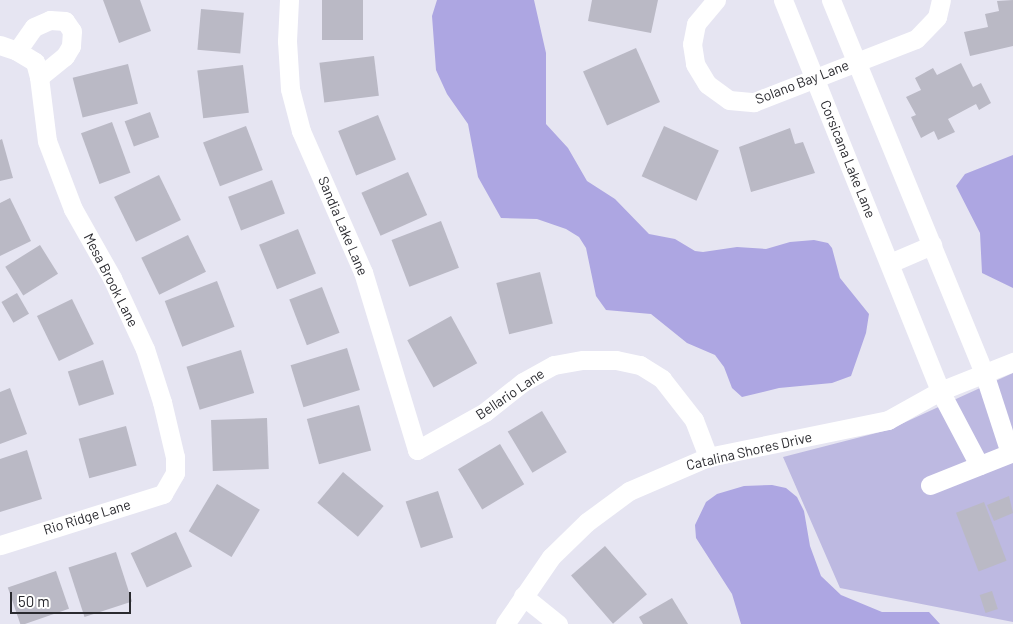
<!DOCTYPE html>
<html>
<head>
<meta charset="utf-8">
<style>
	body { margin:0 }
	#map { position:relative; width:1013px; height:624px; overflow:hidden; background:#e6e5f2; font-family:Barlow,sans-serif }
	div>[style] { position:absolute }
	[style*='--x'] { left:calc(var(--x)*1px); top:calc(var(--y)*1px); width:calc(var(--w)*1px); rotate:calc(var(--a)*1deg) }
	.green>* { inset:0; background:#bdb9e1 }
	.water>* { inset:0; background:#ada6e2 }
	.building>* { inset:0; background:#bab9c5; transform-origin:0 0 }
	.minor>* { height:19px; margin:-9.5px; padding:0 9.5px; transform-origin:9.5px; border-radius:9.5px; background:#fff }
	span { translate:-50% -50%; white-space:nowrap; text-align:center; line-height:1.15; -webkit-text-stroke:4.5px #fff; paint-order:stroke }
	.street-label { font-size:14px; color:#2a2a2f }
	.scale { position:absolute; left:10px; top:592px; width:121px; height:22px; box-sizing:border-box; border:2px solid #2a2a2f; border-top:0; padding-left:6px; font-size:15px; line-height:18px; white-space:nowrap; color:#2a2a2f; -webkit-text-stroke:4px #fff; paint-order:stroke }
</style>
</head>
<body>
<div id="map">
	<div class="green">
		<i style="clip-path:polygon(1013px 373px,1013px 622px,840px 588px,783px 457px,888px 430px)"></i>
	</div>
	<div class="water">
		<i style="clip-path:polygon(437px 0,534px 0,546px 53px,546px 124px,568px 148px,587px 181px,615px 199px,649px 234px,675px 239px,695px 251px,703px 252px,737px 247px,766px 249px,790px 242px,814px 240px,828px 243px,832px 248px,840px 278px,869px 314px,866px 333px,851px 376px,832px 383px,779px 388px,742px 397px,732px 388px,724px 367px,715px 355px,687px 343px,651px 314px,606px 310px,596px 296px,586px 248px,579px 237px,566px 229px,537px 219px,501px 218px,478px 177px,468px 124px,447px 94px,436px 70px,432px 16px)"></i>
		<i style="clip-path:polygon(1013px 155px,1013px 288px,982px 273px,980px 233px,956px 186px,965px 174px)"></i>
		<i style="clip-path:polygon(772px 485px,786px 488px,797px 497px,804px 511px,810px 546px,821px 576px,841px 595px,882px 612px,929px 612px,940px 624px,741px 624px,732px 594px,696px 538px,695px 525px,706px 502px,717px 494px,744px 486px)"></i>
	</div>
	<div class="building">
		<i style="clip-path:polygon(103px 0,140px 0,151px 31px,119px 43px)"></i>
		<i style="left:322px;top:0;width:41px;height:40px"></i>
		<i style="clip-path:polygon(592px 0,658px 0,651px 33px,588px 21px)"></i>
		<i style="clip-path:polygon(1013px 0,1013px 46px,970px 56px,964px 32px,988px 27px,985px 14px,999px 11px,997px 1px)"></i>
		<i style="left:201px;top:9px;width:43px;height:41px;rotate:5deg"></i>
		<i style="left:636px;top:48px;width:59px;height:58px;rotate:66deg"></i>
		<i style="left:374px;top:56px;width:40px;height:55px;rotate:83deg"></i>
		<i style="clip-path:polygon(961px 63px,973px 87px,981px 83px,991px 103px,979px 110px,976px 104px,948px 119px,955px 132px,938px 140px,934px 131px,921px 138px,911px 117px,916px 115px,906px 97px,921px 90px,915px 78px,933px 68px,937px 75px)"></i>
		<i style="left:128px;top:64px;width:41px;height:57px;rotate:76deg"></i>
		<i style="left:243px;top:65px;width:48px;height:46px;rotate:83deg"></i>
		<i style="left:150px;top:112px;width:27px;height:27px;rotate:70deg"></i>
		<i style="left:378px;top:115px;width:48px;height:43px;rotate:68deg"></i>
		<i style="left:112px;top:122px;width:54px;height:33px;rotate:70deg"></i>
		<i style="left:246px;top:126px;width:47px;height:46px;rotate:69deg"></i>
		<i style="left:664px;top:126px;width:60px;height:55px;rotate:24deg"></i>
		<i style="clip-path:polygon(790px 128px,795px 144px,803px 142px,815px 173px,751px 192px,739px 147px)"></i>
		<i style="clip-path:polygon(2px 139px,13px 178px,0 181px,0 140px)"></i>
		<i style="left:408px;top:172px;width:47px;height:51px;rotate:66deg"></i>
		<i style="left:159px;top:175px;width:50px;height:50px;rotate:64deg"></i>
		<i style="left:272px;top:180px;width:36px;height:47px;rotate:69deg"></i>
		<i style="clip-path:polygon(10px 198px,31px 241px,0 256px,0 203px)"></i>
		<i style="left:441px;top:221px;width:50px;height:53px;rotate:69deg"></i>
		<i style="left:298px;top:229px;width:48px;height:42px;rotate:68deg"></i>
		<i style="left:188px;top:235px;width:41px;height:52px;rotate:64deg"></i>
		<i style="left:40px;top:245px;width:34px;height:41px;rotate:58deg"></i>
		<i style="left:540px;top:272px;width:53px;height:45px;rotate:76deg"></i>
		<i style="left:217px;top:281px;width:49px;height:56px;rotate:69deg"></i>
		<i style="left:322px;top:287px;width:49px;height:35px;rotate:69deg"></i>
		<i style="left:17px;top:293px;width:24px;height:18px;rotate:60deg"></i>
		<i style="left:72px;top:299px;width:50px;height:39px;rotate:64deg"></i>
		<i style="left:451px;top:316px;width:54px;height:50px;rotate:61deg"></i>
		<i style="left:347px;top:348px;width:44px;height:59px;rotate:73deg"></i>
		<i style="left:241px;top:350px;width:45px;height:57px;rotate:73deg"></i>
		<i style="left:103px;top:360px;width:36px;height:37px;rotate:72deg"></i>
		<i style="clip-path:polygon(10px 388px,27px 434px,0 444px,0 392px)"></i>
		<i style="left:359px;top:405px;width:47px;height:54px;rotate:75deg"></i>
		<i style="left:542px;top:411px;width:48px;height:40px;rotate:59deg"></i>
		<i style="left:267px;top:418px;width:51px;height:56px;rotate:88deg"></i>
		<i style="left:126px;top:426px;width:41px;height:49px;rotate:75deg"></i>
		<i style="left:500px;top:444px;width:47px;height:49px;rotate:59deg"></i>
		<i style="clip-path:polygon(27px 450px,42px 499px,0 512px,0 459px)"></i>
		<i style="left:343px;top:472px;width:53px;height:40px;rotate:40deg"></i>
		<i style="left:217px;top:484px;width:50px;height:55px;rotate:31deg"></i>
		<i style="left:438px;top:491px;width:49px;height:34px;rotate:72deg"></i>
		<i style="clip-path:polygon(1009px 496px,1013px 513px,994px 521px,987px 505px)"></i>
		<i style="left:984px;top:502px;width:63px;height:30px;rotate:69deg"></i>
		<i style="left:176px;top:532px;width:38px;height:50px;rotate:65deg"></i>
		<i style="left:605px;top:546px;width:64px;height:45px;rotate:49deg"></i>
		<i style="left:116px;top:552px;width:52px;height:50px;rotate:72deg"></i>
		<i style="left:56px;top:571px;width:40px;height:51px;rotate:71deg"></i>
		<i style="left:992px;top:591px;width:19px;height:13px;rotate:72deg"></i>
		<i style="clip-path:polygon(672px 598px,688px 624px,643px 624px,639px 617px)"></i>
	</div>
	<div class="minor">
		<i style="--x:289;--y:0;--w:41;--a:92.8"></i>
		<i style="--x:287;--y:41;--w:48;--a:86.4"></i>
		<i style="--x:290;--y:89;--w:43;--a:75.3"></i>
		<i style="--x:301;--y:131;--w:154;--a:66.3"></i>
		<i style="--x:363;--y:272;--w:186;--a:73.1"></i>
		<i style="--x:417;--y:450;--w:78;--a:-29.2"></i>
		<i style="--x:485;--y:412;--w:48;--a:-38.3"></i>
		<i style="--x:523;--y:382;--w:35;--a:-29"></i>
		<i style="--x:554;--y:365;--w:29;--a:-10"></i>
		<i style="--x:583;--y:360;--w:33;--a:0"></i>
		<i style="--x:616;--y:360;--w:25;--a:12"></i>
		<i style="--x:640;--y:365;--w:26;--a:32"></i>
		<i style="--x:662;--y:379;--w:52;--a:52"></i>
		<i style="--x:694;--y:420;--w:40;--a:69"></i>
		<i style="--x:716;--y:0;--w:31;--a:130"></i>
		<i style="--x:696;--y:24;--w:20;--a:101"></i>
		<i style="--x:692;--y:44;--w:20;--a:81"></i>
		<i style="--x:695;--y:64;--w:23;--a:59"></i>
		<i style="--x:707;--y:84;--w:27;--a:36"></i>
		<i style="--x:729;--y:100;--w:25;--a:5"></i>
		<i style="--x:754;--y:102;--w:174;--a:-21.3"></i>
		<i style="--x:916;--y:39;--w:30;--a:-46"></i>
		<i style="--x:937;--y:17;--w:17;--a:-77"></i>
		<i style="--x:783;--y:0;--w:421;--a:68.1"></i>
		<i style="--x:940;--y:391;--w:84;--a:62.2"></i>
		<i style="--x:831;--y:0;--w:403;--a:67.7"></i>
		<i style="--x:984;--y:373;--w:84;--a:72"></i>
		<i style="--x:0;--y:45;--w:18;--a:19"></i>
		<i style="--x:17;--y:51;--w:29;--a:-55"></i>
		<i style="--x:34;--y:27;--w:17;--a:-24"></i>
		<i style="--x:50;--y:20;--w:15;--a:4"></i>
		<i style="--x:65;--y:21;--w:12;--a:55"></i>
		<i style="--x:72;--y:31;--w:15;--a:94"></i>
		<i style="--x:71;--y:46;--w:12;--a:121"></i>
		<i style="--x:65;--y:56;--w:33;--a:141"></i>
		<i style="--x:39;--y:77;--w:64;--a:82.9"></i>
		<i style="--x:47;--y:141;--w:73;--a:69.1"></i>
		<i style="--x:73;--y:209;--w:79;--a:60.5"></i>
		<i style="--x:112;--y:278;--w:78;--a:65.1"></i>
		<i style="--x:145;--y:349;--w:56;--a:72.2"></i>
		<i style="--x:162;--y:402;--w:57;--a:76.7"></i>
		<i style="--x:175;--y:457;--w:16;--a:90"></i>
		<i style="--x:175;--y:473;--w:24;--a:120"></i>
		<i style="--x:163;--y:494;--w:171;--a:162.6"></i>
		<i style="--x:17;--y:51;--w:21;--a:31"></i>
		<i style="--x:35;--y:62;--w:16;--a:75"></i>
		<i style="--x:890;--y:263;--w:46;--a:-23.2"></i>
		<i style="--x:930;--y:485;--w:89;--a:-21.7"></i>
		<i style="--x:523;--y:596;--w:45;--a:38.7"></i>
		<i style="--x:505;--y:624;--w:81;--a:-55.5"></i>
		<i style="--x:551;--y:557;--w:50;--a:-44.2"></i>
		<i style="--x:587;--y:522;--w:52;--a:-36.4"></i>
		<i style="--x:629;--y:491;--w:86;--a:-23.3"></i>
		<i style="--x:708;--y:457;--w:184;--a:-11.6"></i>
		<i style="--x:888;--y:420;--w:60;--a:-29.1"></i>
		<i style="--x:940;--y:391;--w:79;--a:-21.7"></i>
	</div>
	<div class="street-label">
		<span style="left:802px;top:82px;rotate:-21deg">Solano Bay Lane</span>
		<span style="left:848px;top:159px;rotate:68deg">Corsicana Lake Lane</span>
		<span style="left:343px;top:226px;rotate:67deg">Sandia Lake Lane</span>
		<span style="left:111px;top:280px;rotate:63deg">Mesa Brook Lane</span>
		<span style="left:510px;top:394px;rotate:-34deg">Bellario Lane</span>
		<span style="left:749px;top:451px;rotate:-13deg">Catalina Shores Drive</span>
		<span style="left:87px;top:517px;rotate:-17deg">Rio Ridge Lane</span>
	</div>
	<div class="scale">50 m</div>
</div>
</body>
</html>
